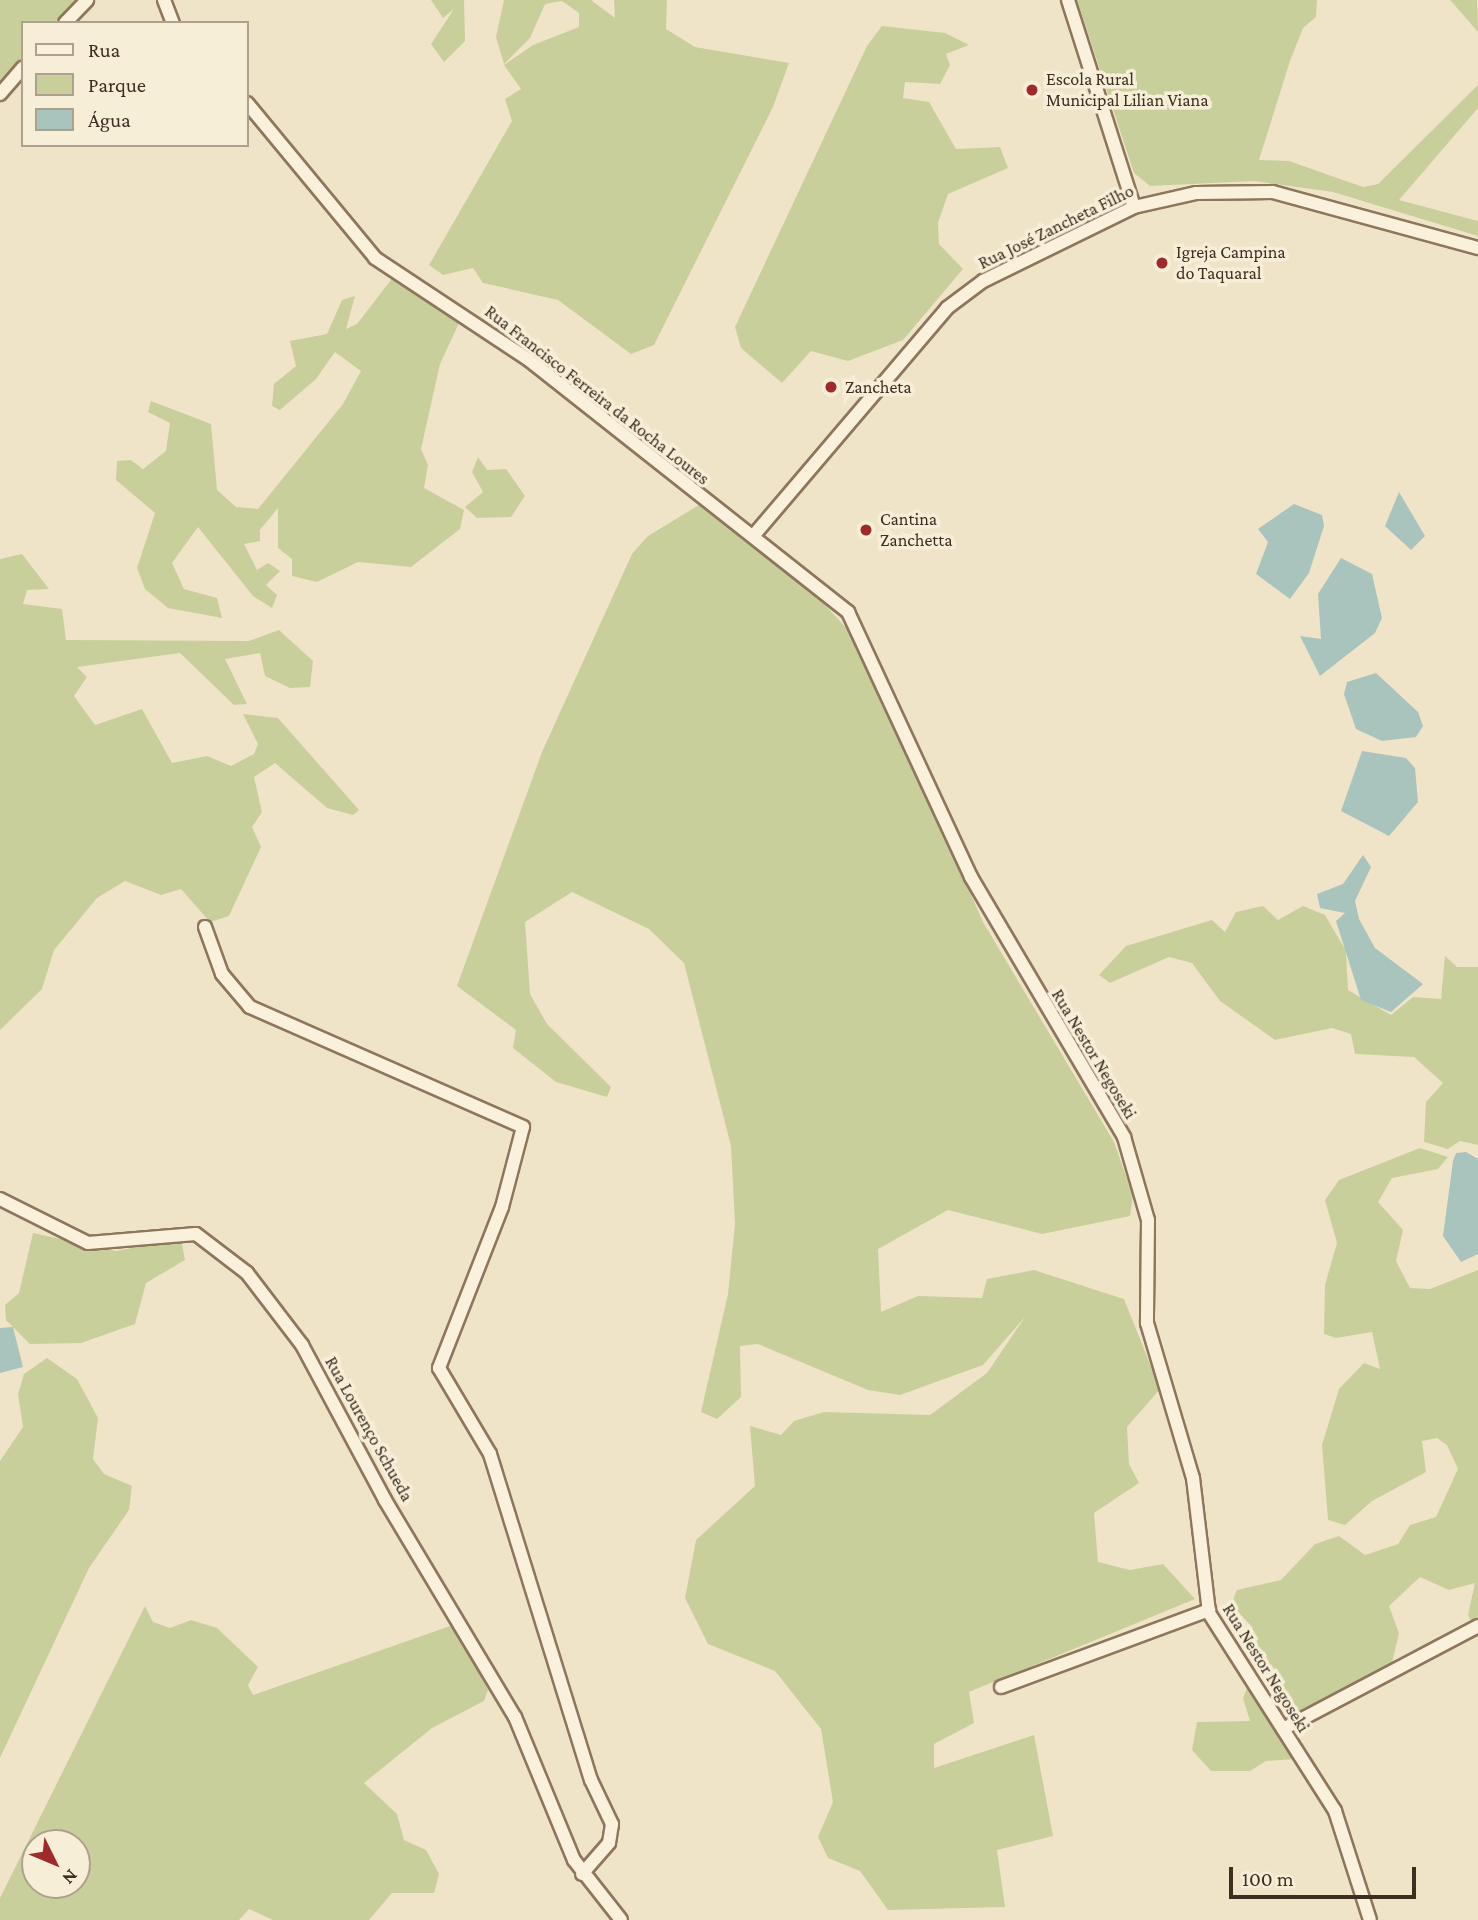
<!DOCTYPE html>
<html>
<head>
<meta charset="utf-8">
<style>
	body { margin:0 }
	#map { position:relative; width:1478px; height:1920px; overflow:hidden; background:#f0e4c8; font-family:"Crimson Pro",serif }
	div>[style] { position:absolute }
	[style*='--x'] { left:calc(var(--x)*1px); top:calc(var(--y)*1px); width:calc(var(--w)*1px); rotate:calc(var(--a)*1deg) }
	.green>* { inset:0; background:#c9cf9b }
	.water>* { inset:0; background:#a9c4bc }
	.roads { filter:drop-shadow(2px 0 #8d765c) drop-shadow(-2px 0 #8d765c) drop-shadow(0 2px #8d765c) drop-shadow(0 -2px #8d765c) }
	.minor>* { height:12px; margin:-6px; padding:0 6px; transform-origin:6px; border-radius:6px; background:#faf1dc }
	.dots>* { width:19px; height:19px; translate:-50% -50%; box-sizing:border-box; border:4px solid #f7eed8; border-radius:50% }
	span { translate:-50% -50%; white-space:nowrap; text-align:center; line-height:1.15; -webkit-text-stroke:7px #f7eed8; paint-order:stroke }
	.poi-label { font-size:18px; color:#3d2e20 }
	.left { translate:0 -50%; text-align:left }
	.street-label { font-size:18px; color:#3d2e20 }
	.legend { position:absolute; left:21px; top:21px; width:228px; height:126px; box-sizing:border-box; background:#f7eed8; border:2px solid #ada18e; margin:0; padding:9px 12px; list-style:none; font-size:21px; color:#3d2e20 }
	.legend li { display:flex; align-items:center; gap:14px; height:35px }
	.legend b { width:35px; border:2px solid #ada18e }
	.north { position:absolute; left:21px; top:1829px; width:70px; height:70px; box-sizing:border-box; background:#f7eed8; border:2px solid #ada18e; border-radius:50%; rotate:133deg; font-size:19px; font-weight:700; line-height:28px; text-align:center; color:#3d2e20 }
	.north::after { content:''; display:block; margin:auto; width:24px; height:32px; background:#9e2a2b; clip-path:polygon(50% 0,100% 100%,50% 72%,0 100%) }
	.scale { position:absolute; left:1229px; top:1867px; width:187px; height:32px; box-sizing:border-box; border:4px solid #3d2e20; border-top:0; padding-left:9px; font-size:21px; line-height:24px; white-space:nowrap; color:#3d2e20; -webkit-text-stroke:5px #f7eed8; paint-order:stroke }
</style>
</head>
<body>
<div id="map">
	<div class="green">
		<i style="clip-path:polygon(0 0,76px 0,54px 23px,23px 23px,23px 56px,0 80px)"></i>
		<i style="clip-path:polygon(431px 0,464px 0,465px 41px,444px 62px,431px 44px,454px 9px,443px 18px)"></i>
		<i style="clip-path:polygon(504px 0,591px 0,615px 18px,614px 0,667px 0,666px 29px,695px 47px,789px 63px,773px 107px,654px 345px,631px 354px,558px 300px,483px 283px,473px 268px,443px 275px,429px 265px,512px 121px,505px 99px,521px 89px,504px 65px,533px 45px,579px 27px,579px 13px,562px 1px,545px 4px,530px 38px,504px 64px,496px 37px)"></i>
		<i style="clip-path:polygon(1077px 0,1317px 0,1316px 17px,1303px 28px,1290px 61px,1259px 160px,1289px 161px,1363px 187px,1378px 184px,1478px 85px,1478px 108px,1399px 200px,1478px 221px,1478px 236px,1333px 192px,1254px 181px,1150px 186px,1134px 173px)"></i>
		<i style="clip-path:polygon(1450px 0,1477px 0,1478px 32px,1451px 1px)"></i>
		<i style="clip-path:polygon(882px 26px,945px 33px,969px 45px,946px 54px,950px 65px,940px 84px,905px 82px,903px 98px,929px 102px,956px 149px,1000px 147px,1008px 168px,948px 194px,938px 223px,939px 244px,963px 269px,903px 340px,848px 361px,811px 351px,782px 383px,741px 348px,735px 327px,867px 46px)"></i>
		<i style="clip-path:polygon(394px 276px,459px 323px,440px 364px,421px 449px,428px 465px,424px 488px,464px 510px,460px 529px,411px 567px,358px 562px,317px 582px,292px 576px,292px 559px,278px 548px,278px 508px,260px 530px,260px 541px,244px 544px,257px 570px,268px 563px,280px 571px,266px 585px,277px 595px,272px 608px,253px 596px,198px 527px,172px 563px,184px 589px,217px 598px,222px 618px,168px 608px,145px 589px,137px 568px,155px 513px,116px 480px,117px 461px,131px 460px,143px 469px,166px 451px,170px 423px,148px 412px,151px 401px,211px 424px,217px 490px,236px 507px,258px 509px,343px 404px,361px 371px,335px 352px,316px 379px,280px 410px,272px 406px,274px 384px,296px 366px,290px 341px,327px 334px,342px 300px,355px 296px,346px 329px,357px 324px)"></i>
		<i style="clip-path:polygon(478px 457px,487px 470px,506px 469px,525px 496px,511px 517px,477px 518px,465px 507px,483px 492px,472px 472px)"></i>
		<i style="clip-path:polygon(699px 505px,815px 594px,859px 642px,983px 922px,1114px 1142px,1133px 1196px,1130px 1216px,1042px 1234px,948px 1210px,878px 1249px,881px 1312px,918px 1296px,982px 1298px,987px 1279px,1034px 1270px,1124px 1299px,1160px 1389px,1127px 1427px,1129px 1464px,1139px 1483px,1094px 1513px,1098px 1562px,1130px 1570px,1163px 1564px,1195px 1599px,969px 1692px,974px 1723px,934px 1744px,934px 1768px,1034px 1735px,1053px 1836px,997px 1850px,1005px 1907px,888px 1910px,860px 1871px,828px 1858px,818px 1837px,833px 1802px,821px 1729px,775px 1671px,708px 1644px,685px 1598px,696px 1540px,755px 1486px,750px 1426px,781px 1435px,794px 1421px,824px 1412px,930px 1415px,987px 1373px,1025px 1317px,983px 1365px,900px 1395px,868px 1390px,758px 1344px,740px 1346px,741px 1397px,717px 1419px,701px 1412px,728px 1294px,735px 1224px,731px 1146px,684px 963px,649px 929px,572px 892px,525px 922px,530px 994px,547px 1024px,611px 1087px,607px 1097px,556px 1082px,513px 1048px,516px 1030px,457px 986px,542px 752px,632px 554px,648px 536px)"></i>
		<i style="clip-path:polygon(22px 554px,49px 589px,27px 590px,23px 604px,62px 609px,66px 640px,249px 641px,279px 630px,313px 661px,310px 687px,290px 688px,265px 676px,260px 653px,225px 659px,247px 704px,234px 705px,180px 653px,77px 667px,87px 677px,74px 696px,95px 725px,142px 709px,172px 763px,207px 756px,231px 766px,254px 754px,258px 744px,243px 714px,278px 718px,359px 810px,353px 815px,327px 808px,275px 763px,254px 777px,262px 812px,252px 827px,261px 847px,229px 916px,210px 922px,181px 889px,161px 895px,125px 881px,97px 898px,54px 950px,42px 989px,0 1030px,0 559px)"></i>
		<i style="clip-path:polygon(1263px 906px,1278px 920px,1303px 906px,1325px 915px,1346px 951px,1348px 990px,1391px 1015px,1413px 997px,1441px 999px,1445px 956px,1457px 967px,1478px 967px,1478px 1145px,1460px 1141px,1448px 1149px,1424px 1142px,1426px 1102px,1443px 1083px,1414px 1057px,1355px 1054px,1351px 1034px,1332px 1028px,1275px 1040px,1220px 1001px,1192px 963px,1169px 957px,1110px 983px,1099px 975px,1126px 946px,1212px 920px,1225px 932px,1236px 912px)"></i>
		<i style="clip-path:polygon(1420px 1148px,1448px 1157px,1438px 1169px,1392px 1178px,1378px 1202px,1403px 1230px,1396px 1261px,1410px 1288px,1430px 1289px,1478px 1270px,1478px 1620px,1472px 1623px,1468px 1615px,1475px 1583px,1449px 1590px,1420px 1577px,1389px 1606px,1399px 1633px,1392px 1663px,1299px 1716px,1265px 1667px,1252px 1627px,1231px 1604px,1237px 1590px,1281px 1580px,1315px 1544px,1339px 1536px,1365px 1555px,1398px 1544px,1410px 1525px,1436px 1517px,1458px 1469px,1447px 1445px,1437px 1438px,1422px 1441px,1426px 1472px,1372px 1501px,1345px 1525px,1328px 1520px,1322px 1445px,1339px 1389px,1364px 1363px,1380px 1369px,1372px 1332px,1336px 1338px,1324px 1334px,1325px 1285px,1337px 1243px,1325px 1200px,1339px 1180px)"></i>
		<i style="clip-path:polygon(33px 1233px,116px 1251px,181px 1239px,185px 1260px,146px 1283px,135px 1324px,81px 1343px,30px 1344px,6px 1320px,5px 1305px,19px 1293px)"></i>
		<i style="clip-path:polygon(47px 1358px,77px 1379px,98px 1418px,93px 1459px,104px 1474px,132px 1486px,129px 1510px,89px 1568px,0 1758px,0 1461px,23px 1427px,18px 1394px,24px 1374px)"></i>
		<i style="clip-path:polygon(evenodd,145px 1606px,153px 1622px,170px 1628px,191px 1620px,217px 1628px,258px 1667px,248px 1685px,253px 1695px,453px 1625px,488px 1690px,484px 1701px,432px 1728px,364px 1783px,397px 1814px,404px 1840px,426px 1850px,439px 1874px,434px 1893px,392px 1893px,369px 1920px,273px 1920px,249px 1909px,239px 1920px,0 1920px,0 1898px,145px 1606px,35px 1843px,77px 1843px,77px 1885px,35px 1885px,35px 1843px)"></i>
		<i style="clip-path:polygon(1248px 1686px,1296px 1759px,1266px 1761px,1250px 1771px,1211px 1771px,1192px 1750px,1197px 1722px,1250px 1721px,1243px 1698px)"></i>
	</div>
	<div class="water">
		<i style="clip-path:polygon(1399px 492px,1425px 536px,1411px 550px,1385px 526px)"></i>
		<i style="clip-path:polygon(1294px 504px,1322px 515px,1324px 526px,1309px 573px,1290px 599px,1256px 574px,1268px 542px,1258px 529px)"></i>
		<i style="clip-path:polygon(1341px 558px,1372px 574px,1382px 618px,1375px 633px,1320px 676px,1300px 636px,1321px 639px,1318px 594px)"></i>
		<i style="clip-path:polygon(1376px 673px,1418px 712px,1423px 726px,1416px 737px,1382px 741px,1356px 729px,1344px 694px,1347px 682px)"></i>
		<i style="clip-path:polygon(1362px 751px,1406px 758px,1415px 768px,1418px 802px,1389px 836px,1341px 811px)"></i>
		<i style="clip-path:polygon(1363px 855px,1371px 867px,1355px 901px,1359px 919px,1375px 948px,1423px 984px,1391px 1012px,1361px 1000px,1336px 921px,1345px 913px,1320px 908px,1317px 894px,1343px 884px)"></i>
		<i style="clip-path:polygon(1466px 1152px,1478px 1159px,1478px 1254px,1461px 1262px,1443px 1236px,1453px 1161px,1456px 1153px)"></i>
		<i style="clip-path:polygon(13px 1327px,23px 1367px,0 1373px,0 1328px)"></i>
	</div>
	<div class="roads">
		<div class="minor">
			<i style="--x:164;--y:0;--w:25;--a:69"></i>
			<i style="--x:1068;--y:0;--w:217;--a:72.3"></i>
			<i style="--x:65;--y:23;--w:32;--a:-46"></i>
			<i style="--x:0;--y:94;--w:35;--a:-49"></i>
			<i style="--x:247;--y:103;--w:201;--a:50.4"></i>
			<i style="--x:375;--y:258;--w:185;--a:33.5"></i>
			<i style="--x:529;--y:360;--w:407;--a:38.3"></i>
			<i style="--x:848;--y:612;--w:292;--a:65.1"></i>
			<i style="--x:971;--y:877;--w:302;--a:59.5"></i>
			<i style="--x:1124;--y:1137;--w:86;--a:73.9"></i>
			<i style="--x:1148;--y:1220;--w:103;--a:90.6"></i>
			<i style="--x:1147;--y:1323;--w:162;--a:73.5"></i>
			<i style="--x:1193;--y:1478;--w:136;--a:83.2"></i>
			<i style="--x:1209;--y:1613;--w:235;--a:57.5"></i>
			<i style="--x:1335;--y:1811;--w:114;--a:72.2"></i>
			<i style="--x:754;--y:535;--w:298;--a:-49.6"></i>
			<i style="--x:947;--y:308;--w:45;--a:-36.9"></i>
			<i style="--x:983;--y:281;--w:168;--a:-26.1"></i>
			<i style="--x:1134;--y:207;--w:64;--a:-12.7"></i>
			<i style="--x:1196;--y:193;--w:77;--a:-0.7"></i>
			<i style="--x:1273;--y:192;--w:213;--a:15.3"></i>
			<i style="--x:205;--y:927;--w:50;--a:70.1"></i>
			<i style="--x:222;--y:974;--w:43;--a:49.7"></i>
			<i style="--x:250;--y:1007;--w:298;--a:23.7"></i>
			<i style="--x:523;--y:1127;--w:83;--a:104.7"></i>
			<i style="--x:502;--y:1207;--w:173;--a:111.4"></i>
			<i style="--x:439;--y:1368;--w:100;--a:59.3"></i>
			<i style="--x:490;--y:1454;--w:341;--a:72.8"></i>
			<i style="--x:591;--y:1780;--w:49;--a:64.5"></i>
			<i style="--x:612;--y:1824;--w:19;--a:99"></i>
			<i style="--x:609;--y:1843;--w:41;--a:131.1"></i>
			<i style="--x:0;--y:1199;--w:98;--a:26.6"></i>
			<i style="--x:88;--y:1243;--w:108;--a:-4.8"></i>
			<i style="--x:196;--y:1234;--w:64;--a:37.4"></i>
			<i style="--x:247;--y:1273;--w:91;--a:52.6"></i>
			<i style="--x:302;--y:1345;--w:176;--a:61.8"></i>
			<i style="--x:385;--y:1500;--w:253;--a:59.1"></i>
			<i style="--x:515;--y:1717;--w:155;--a:67.6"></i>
			<i style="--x:574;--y:1860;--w:76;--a:51.9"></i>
			<i style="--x:1001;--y:1687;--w:222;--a:-20.3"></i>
			<i style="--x:1283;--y:1729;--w:221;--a:-27.8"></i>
		</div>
	</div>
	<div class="dots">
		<i style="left:1032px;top:90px;background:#9e2a2b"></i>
		<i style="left:1162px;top:263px;background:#9e2a2b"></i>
		<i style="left:831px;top:387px;background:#9e2a2b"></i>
		<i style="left:866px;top:530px;background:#9e2a2b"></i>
	</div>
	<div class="poi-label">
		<span class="left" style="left:1046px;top:90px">Escola Rural<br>Municipal Lilian Viana</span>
		<span class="left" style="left:1176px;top:263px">Igreja Campina<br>do Taquaral</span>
		<span class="left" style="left:845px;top:387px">Zancheta</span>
		<span class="left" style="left:880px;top:530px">Cantina<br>Zanchetta</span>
	</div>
	<div class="street-label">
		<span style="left:1056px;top:227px;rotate:-26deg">Rua José Zancheta Filho</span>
		<span style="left:597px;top:395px;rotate:38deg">Rua Francisco Ferreira da Rocha Loures</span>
		<span style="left:1094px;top:1054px;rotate:59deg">Rua Nestor Negoseki</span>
		<span style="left:369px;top:1429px;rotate:61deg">Rua Lourenço Schueda</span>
		<span style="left:1266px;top:1668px;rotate:58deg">Rua Nestor Negoseki</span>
	</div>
	<ul class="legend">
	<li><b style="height:9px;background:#faf1dc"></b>Rua</li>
	<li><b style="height:19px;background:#c9cf9b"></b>Parque</li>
	<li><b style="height:19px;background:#a9c4bc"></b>Água</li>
	</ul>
	<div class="north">N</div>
	<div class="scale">100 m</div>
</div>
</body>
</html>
